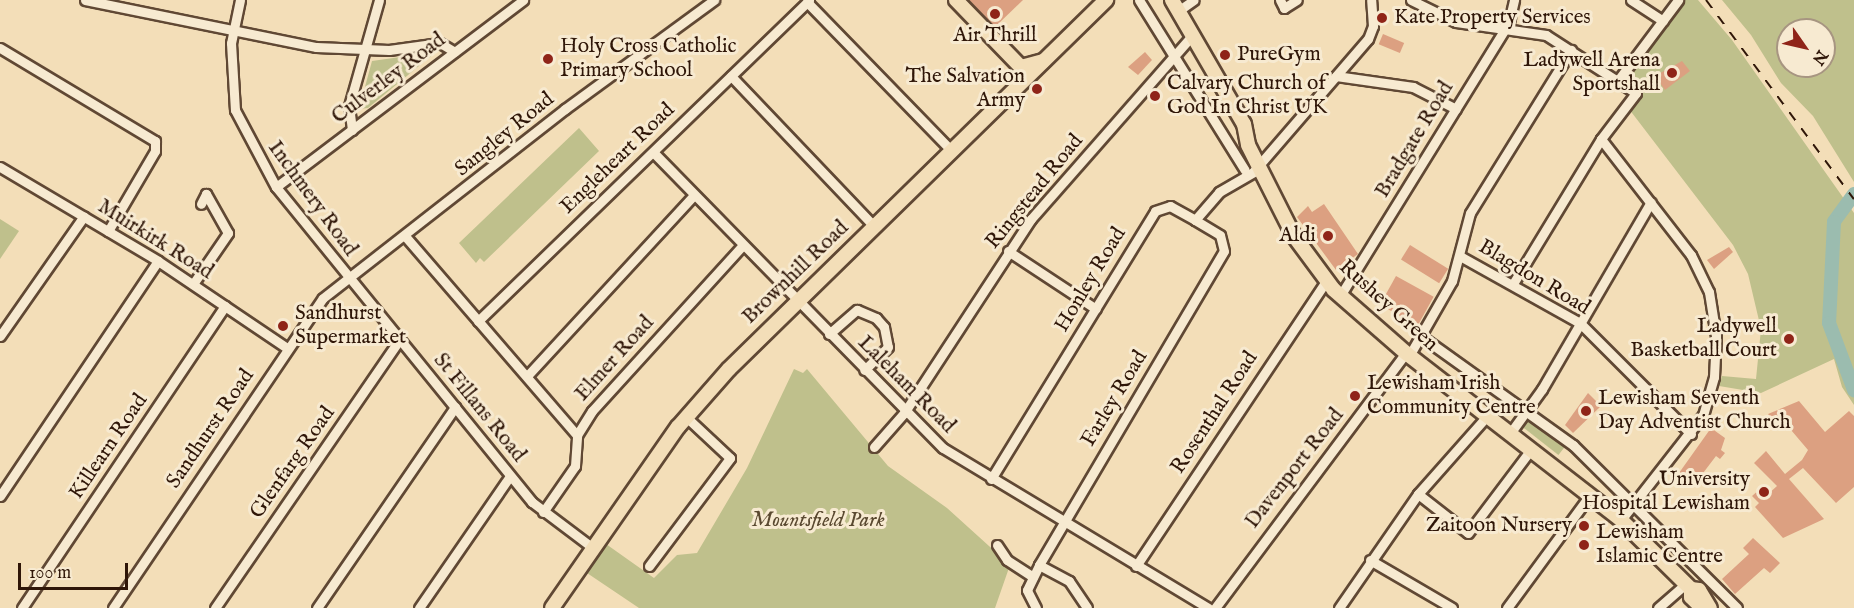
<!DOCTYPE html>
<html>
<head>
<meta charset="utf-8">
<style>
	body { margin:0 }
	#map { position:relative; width:1854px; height:608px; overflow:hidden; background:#f3deb8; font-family:"IM FELL English",serif }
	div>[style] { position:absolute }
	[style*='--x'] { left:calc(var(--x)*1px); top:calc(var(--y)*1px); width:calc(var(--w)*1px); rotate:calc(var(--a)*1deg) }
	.green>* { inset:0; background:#bfc08c; transform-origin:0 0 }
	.river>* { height:14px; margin:-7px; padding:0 7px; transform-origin:7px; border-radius:7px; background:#9bbcaf }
	.building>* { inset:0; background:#dca081; transform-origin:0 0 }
	.roads { filter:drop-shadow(2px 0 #604834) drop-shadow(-2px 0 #604834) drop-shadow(0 2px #604834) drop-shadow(0 -2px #604834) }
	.minor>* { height:9px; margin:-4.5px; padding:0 4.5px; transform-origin:4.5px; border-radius:4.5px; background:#f7ead1 }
	.highway>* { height:14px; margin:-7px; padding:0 7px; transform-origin:7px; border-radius:7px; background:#f3deb8 }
	.rail>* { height:2px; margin-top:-1px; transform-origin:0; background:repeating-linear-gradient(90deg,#2f1608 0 10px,transparent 0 20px) }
	.dots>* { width:16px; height:16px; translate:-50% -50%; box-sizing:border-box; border:3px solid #f7ead1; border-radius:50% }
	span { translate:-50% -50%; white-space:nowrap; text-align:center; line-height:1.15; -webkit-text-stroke:6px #f7ead1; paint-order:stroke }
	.poi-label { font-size:21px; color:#2f1608 }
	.left { translate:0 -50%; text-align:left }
	.right { translate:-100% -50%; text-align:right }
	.street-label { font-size:21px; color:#2f1608 }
	.park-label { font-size:21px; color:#5a4930; font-style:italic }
	.north { position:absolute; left:1776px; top:18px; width:60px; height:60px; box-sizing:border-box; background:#f7ead1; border:2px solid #a79581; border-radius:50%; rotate:124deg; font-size:16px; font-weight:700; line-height:24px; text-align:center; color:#2f1608 }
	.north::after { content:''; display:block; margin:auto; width:21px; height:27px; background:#8f2418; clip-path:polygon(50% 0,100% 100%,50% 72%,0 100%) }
	.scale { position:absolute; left:18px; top:563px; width:110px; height:27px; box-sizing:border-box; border:3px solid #2f1608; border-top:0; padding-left:8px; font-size:18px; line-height:21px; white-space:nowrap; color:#2f1608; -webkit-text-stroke:4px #f7ead1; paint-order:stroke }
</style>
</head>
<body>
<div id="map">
	<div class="green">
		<i style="clip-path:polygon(1684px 0,1698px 0,1732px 40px,1854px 213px,1854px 405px,1842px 387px,1834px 359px,1761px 393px,1719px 386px,1722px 376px,1756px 379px,1761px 329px,1748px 274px,1733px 245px,1629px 109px,1639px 96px,1628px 77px)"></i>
		<i style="clip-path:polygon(evenodd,1722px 0,1854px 0,1854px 182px,1813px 116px,1781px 83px,1751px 35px,1722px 0,1788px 30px,1824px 30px,1824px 66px,1788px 66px,1788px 30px)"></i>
		<i style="clip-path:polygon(436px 52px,368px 108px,359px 109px,372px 61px)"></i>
		<i style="clip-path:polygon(579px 128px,599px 151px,484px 262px,480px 258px,476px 263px,459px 243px)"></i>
		<i style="clip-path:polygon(0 219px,19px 231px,0 259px)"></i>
		<i style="clip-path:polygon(794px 369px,803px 373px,807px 369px,888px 466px,947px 508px,1010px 565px,995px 608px,639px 608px,587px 573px,606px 544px,654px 578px,677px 555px,697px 553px,747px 468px)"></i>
		<i style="left:1530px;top:415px;width:47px;height:14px;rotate:38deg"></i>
	</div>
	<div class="river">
		<i style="--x:1854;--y:194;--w:34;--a:126"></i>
		<i style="--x:1834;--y:222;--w:101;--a:92.8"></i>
		<i style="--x:1829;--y:323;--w:72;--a:69.5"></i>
	</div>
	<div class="building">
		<i style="clip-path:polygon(969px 0,1023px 0,995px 27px)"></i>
		<i style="left:1383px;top:34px;width:23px;height:11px;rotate:23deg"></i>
		<i style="clip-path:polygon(1145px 52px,1152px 60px,1138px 75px,1128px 67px)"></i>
		<i style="clip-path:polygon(1682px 61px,1690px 71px,1665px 90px,1655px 76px)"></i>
		<i style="clip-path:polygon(1324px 204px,1358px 254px,1336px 270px,1297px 217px,1308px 206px,1312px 212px)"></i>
		<i style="left:1410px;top:245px;width:45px;height:17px;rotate:32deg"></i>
		<i style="clip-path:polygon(1729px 247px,1733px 252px,1714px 269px,1707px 260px)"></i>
		<i style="left:1396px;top:276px;width:43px;height:33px;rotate:29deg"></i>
		<i style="clip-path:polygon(1588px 393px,1601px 406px,1573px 433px,1565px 425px)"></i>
		<i style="clip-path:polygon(1799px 401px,1825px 432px,1849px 411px,1854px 416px,1854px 487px,1836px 503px,1803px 468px,1789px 479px,1824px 519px,1783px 538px,1755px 507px,1759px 503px,1752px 496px,1760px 489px,1766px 496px,1777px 486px,1754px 463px,1766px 451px,1785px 474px,1802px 460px,1808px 450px,1780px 417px,1775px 422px,1768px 414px)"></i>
		<i style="clip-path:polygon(1711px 428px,1725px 438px,1721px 450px,1725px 453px,1720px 459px,1716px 456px,1694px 485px,1679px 473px)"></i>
		<i style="clip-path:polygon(1753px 538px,1780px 563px,1770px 573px,1764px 568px,1735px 594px,1722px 579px,1749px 554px,1743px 548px)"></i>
	</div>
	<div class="roads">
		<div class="minor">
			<i style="--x:85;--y:0;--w:236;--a:11.5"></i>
			<i style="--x:316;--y:47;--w:73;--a:2.4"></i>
			<i style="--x:389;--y:50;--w:51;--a:-7.8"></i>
			<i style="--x:440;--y:43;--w:17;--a:31"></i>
			<i style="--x:240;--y:0;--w:44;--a:101.8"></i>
			<i style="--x:231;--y:43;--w:67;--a:86.6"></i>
			<i style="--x:235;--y:110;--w:87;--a:62"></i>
			<i style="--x:276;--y:187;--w:406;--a:50.9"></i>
			<i style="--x:532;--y:502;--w:76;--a:37"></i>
			<i style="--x:1139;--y:0;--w:200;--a:58.1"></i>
			<i style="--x:1280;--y:0;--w:9;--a:63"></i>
			<i style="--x:1284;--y:8;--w:15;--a:-32"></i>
			<i style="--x:1411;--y:0;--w:50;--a:26.1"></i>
			<i style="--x:1456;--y:22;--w:91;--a:8.2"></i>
			<i style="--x:1546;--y:35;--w:107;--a:32.8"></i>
			<i style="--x:1636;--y:93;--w:58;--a:127.3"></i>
			<i style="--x:1601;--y:139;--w:170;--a:121.3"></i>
			<i style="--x:1631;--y:0;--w:38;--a:33"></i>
			<i style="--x:807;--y:2;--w:208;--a:45.8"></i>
			<i style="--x:1178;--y:11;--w:19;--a:-35"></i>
			<i style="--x:0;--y:48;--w:181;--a:31"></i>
			<i style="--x:155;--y:141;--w:10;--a:90"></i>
			<i style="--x:155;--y:151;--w:93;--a:120.4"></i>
			<i style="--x:731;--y:76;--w:209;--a:46.4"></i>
			<i style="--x:1336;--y:76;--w:78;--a:8.1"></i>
			<i style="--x:1413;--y:87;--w:48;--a:27.1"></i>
			<i style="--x:1619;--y:79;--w:99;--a:-53.2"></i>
			<i style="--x:352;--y:130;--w:24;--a:-97"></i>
			<i style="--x:349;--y:106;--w:110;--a:-74.2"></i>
			<i style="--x:1601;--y:139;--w:147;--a:52.2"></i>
			<i style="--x:1691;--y:255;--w:41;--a:64.1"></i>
			<i style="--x:1709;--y:292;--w:45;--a:81"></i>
			<i style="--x:1716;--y:336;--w:41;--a:92.8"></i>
			<i style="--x:1714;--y:377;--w:40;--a:106"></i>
			<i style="--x:1703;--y:415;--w:133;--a:128"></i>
			<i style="--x:653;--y:152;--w:414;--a:45.6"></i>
			<i style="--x:943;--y:448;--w:310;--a:31.1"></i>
			<i style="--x:0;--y:167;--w:184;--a:30.7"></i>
			<i style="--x:158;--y:261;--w:156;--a:34"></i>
			<i style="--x:276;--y:187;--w:310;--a:-37.1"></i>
			<i style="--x:405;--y:236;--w:263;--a:49.2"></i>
			<i style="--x:1008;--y:251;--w:105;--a:33.4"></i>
			<i style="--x:1460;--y:256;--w:137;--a:29.2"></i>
			<i style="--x:1580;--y:323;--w:157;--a:45"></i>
			<i style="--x:193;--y:284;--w:62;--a:-55.5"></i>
			<i style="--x:228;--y:233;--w:45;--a:-119.4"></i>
			<i style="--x:206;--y:194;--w:11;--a:117"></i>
			<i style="--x:1340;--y:296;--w:322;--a:-58.3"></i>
			<i style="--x:1509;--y:22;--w:23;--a:-77"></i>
			<i style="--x:478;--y:321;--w:461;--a:-44.1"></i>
			<i style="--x:829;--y:334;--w:37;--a:-41"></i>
			<i style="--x:857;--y:310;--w:21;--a:23"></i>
			<i style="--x:876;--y:318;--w:12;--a:48"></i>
			<i style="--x:884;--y:327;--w:20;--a:79"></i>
			<i style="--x:888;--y:347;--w:33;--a:136"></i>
			<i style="--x:0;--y:336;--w:146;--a:-55"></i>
			<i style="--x:1422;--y:337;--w:186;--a:35.6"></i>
			<i style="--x:1573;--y:445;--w:231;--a:44.8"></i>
			<i style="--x:1409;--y:356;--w:86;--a:-60.2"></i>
			<i style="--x:1452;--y:281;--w:70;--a:-75.2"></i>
			<i style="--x:1470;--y:213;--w:192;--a:-58.2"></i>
			<i style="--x:527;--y:376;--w:246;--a:-47.3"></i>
			<i style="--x:1511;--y:432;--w:53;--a:-54.2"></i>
			<i style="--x:1542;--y:389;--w:216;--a:-59.8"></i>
			<i style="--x:874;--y:447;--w:45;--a:-48.6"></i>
			<i style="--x:904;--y:413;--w:232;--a:-56.8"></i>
			<i style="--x:1031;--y:219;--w:244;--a:-48.7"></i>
			<i style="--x:991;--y:479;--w:314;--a:-58.5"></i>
			<i style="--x:1155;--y:211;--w:16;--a:-18"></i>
			<i style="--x:1170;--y:206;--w:29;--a:29"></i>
			<i style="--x:1195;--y:220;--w:37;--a:-49"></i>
			<i style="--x:1219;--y:192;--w:39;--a:-30"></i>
			<i style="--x:1253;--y:172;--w:176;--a:-49.2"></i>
			<i style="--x:1368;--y:39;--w:14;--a:-69"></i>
			<i style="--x:1373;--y:26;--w:26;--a:-94"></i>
			<i style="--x:1418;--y:494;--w:63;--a:38"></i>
			<i style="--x:1468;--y:533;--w:106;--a:-53"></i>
			<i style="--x:0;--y:496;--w:283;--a:-56.1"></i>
			<i style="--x:543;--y:512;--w:56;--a:-55.2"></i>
			<i style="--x:575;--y:466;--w:31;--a:-86"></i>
			<i style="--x:577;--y:435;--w:28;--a:-58"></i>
			<i style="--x:592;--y:411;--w:224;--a:-47.7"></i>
			<i style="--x:997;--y:545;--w:18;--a:56"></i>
			<i style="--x:1007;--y:560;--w:31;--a:33"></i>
			<i style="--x:1370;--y:560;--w:95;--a:30.3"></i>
			<i style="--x:1039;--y:565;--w:34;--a:28"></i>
			<i style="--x:1069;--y:581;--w:32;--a:56"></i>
			<i style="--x:649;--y:566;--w:135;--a:-53.1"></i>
			<i style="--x:730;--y:458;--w:60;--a:-137"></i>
			<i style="--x:1136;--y:566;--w:343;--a:-56.3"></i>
			<i style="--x:22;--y:608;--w:364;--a:-56.1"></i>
			<i style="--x:113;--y:608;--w:374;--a:-55.9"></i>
			<i style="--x:323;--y:298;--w:307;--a:-38"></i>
			<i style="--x:565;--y:109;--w:185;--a:-36.2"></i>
			<i style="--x:215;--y:608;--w:326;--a:-55.5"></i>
			<i style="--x:317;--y:608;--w:244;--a:-55.5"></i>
			<i style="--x:419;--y:608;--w:160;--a:-55.4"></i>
			<i style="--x:1036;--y:608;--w:20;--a:-117"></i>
			<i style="--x:1027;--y:590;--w:28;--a:-64"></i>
			<i style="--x:1039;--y:565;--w:364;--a:-59.5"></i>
			<i style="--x:1224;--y:251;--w:16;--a:-104"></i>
			<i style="--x:1220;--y:235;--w:29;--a:-149"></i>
			<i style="--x:1215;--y:608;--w:319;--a:-53.2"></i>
			<i style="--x:1339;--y:608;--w:139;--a:-55.3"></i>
			<i style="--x:1418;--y:494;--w:106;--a:-48.5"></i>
			<i style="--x:1507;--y:608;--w:140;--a:-53.7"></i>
			<i style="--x:1658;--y:608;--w:37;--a:-41"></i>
		</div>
		<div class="highway">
			<i style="--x:956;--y:0;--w:93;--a:45.9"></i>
			<i style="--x:1021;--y:67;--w:23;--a:-15"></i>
			<i style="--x:1172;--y:0;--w:143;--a:59.9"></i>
			<i style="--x:1244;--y:124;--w:21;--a:79"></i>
			<i style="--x:1248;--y:145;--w:102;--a:63.2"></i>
			<i style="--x:1294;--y:236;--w:67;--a:53.5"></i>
			<i style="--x:1334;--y:290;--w:96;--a:41.2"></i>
			<i style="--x:1406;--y:353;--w:272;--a:37.8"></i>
			<i style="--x:1621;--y:520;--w:98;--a:44.6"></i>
			<i style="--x:1691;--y:589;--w:8;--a:7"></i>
			<i style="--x:1699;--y:590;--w:21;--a:59"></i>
			<i style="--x:1691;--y:589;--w:8;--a:90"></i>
			<i style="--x:1691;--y:597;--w:16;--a:45"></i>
			<i style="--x:552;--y:608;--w:221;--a:-55.2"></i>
			<i style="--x:678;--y:427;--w:77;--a:-48.7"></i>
			<i style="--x:729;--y:369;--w:528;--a:-44.39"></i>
		</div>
	</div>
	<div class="rail">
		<i style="--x:1706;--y:0;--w:248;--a:53.4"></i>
	</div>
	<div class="dots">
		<i style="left:995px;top:14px;background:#8f2418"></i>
		<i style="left:1382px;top:18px;background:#8f2418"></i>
		<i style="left:1225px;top:55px;background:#8f2418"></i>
		<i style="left:548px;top:59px;background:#8f2418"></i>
		<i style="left:1672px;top:73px;background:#8f2418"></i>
		<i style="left:1037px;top:89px;background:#8f2418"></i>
		<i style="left:1155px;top:96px;background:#8f2418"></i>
		<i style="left:1328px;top:236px;background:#8f2418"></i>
		<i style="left:283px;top:326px;background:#8f2418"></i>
		<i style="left:1789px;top:339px;background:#8f2418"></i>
		<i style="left:1355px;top:396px;background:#8f2418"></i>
		<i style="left:1586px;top:411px;background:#8f2418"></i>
		<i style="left:1764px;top:492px;background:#8f2418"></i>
		<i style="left:1584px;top:526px;background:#8f2418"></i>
		<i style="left:1584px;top:545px;background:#8f2418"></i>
	</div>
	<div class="poi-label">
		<span class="left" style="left:1394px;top:18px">Kate Property Services</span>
		<span style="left:995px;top:36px">Air Thrill</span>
		<span class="left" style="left:560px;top:59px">Holy Cross Catholic<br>Primary School</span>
		<span class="left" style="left:1237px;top:55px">PureGym</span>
		<span class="right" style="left:1660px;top:73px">Ladywell Arena<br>Sportshall</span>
		<span class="right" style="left:1025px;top:89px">The Salvation<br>Army</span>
		<span class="left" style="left:1167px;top:96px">Calvary Church of<br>God In Christ UK</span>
		<span class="right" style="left:1316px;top:236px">Aldi</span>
		<span class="left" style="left:295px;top:326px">Sandhurst<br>Supermarket</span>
		<span class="right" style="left:1777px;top:339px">Ladywell<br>Basketball Court</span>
		<span class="left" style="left:1367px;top:396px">Lewisham Irish<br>Community Centre</span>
		<span class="left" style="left:1598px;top:411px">Lewisham Seventh<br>Day Adventist Church</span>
		<span class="right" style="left:1750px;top:492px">University<br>Hospital Lewisham</span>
		<span class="right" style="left:1572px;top:526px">Zaitoon Nursery</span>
		<span class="left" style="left:1596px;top:545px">Lewisham<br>Islamic Centre</span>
	</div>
	<div class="street-label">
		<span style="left:389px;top:79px;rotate:-37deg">Culverley Road</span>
		<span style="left:505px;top:135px;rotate:-39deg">Sangley Road</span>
		<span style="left:1415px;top:140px;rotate:-59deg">Bradgate Road</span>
		<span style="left:618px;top:159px;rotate:-44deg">Engleheart Road</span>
		<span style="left:1035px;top:192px;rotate:-51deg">Ringstead Road</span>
		<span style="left:312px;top:199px;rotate:54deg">Inchmery Road</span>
		<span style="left:155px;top:240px;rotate:32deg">Muirkirk Road</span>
		<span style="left:796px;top:273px;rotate:-44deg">Brownhill Road</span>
		<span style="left:1534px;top:278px;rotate:31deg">Blagdon Road</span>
		<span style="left:1091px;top:280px;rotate:-59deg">Honley Road</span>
		<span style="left:1388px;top:306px;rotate:42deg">Rushey Green</span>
		<span style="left:615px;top:359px;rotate:-48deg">Elmer Road</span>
		<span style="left:906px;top:385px;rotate:45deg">Laleham Road</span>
		<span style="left:1115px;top:399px;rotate:-59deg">Farley Road</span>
		<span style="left:479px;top:408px;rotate:51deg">St Fillans Road</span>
		<span style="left:1215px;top:413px;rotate:-57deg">Rosenthal Road</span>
		<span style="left:211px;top:429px;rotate:-56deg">Sandhurst Road</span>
		<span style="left:109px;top:447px;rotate:-56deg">Killearn Road</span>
		<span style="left:293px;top:463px;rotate:-55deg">Glenfarg Road</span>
		<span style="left:1295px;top:469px;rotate:-52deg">Davenport Road</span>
	</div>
	<div class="park-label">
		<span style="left:818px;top:521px">Mountsfield Park</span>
	</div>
	<div class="north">N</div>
	<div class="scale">100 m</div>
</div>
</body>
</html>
